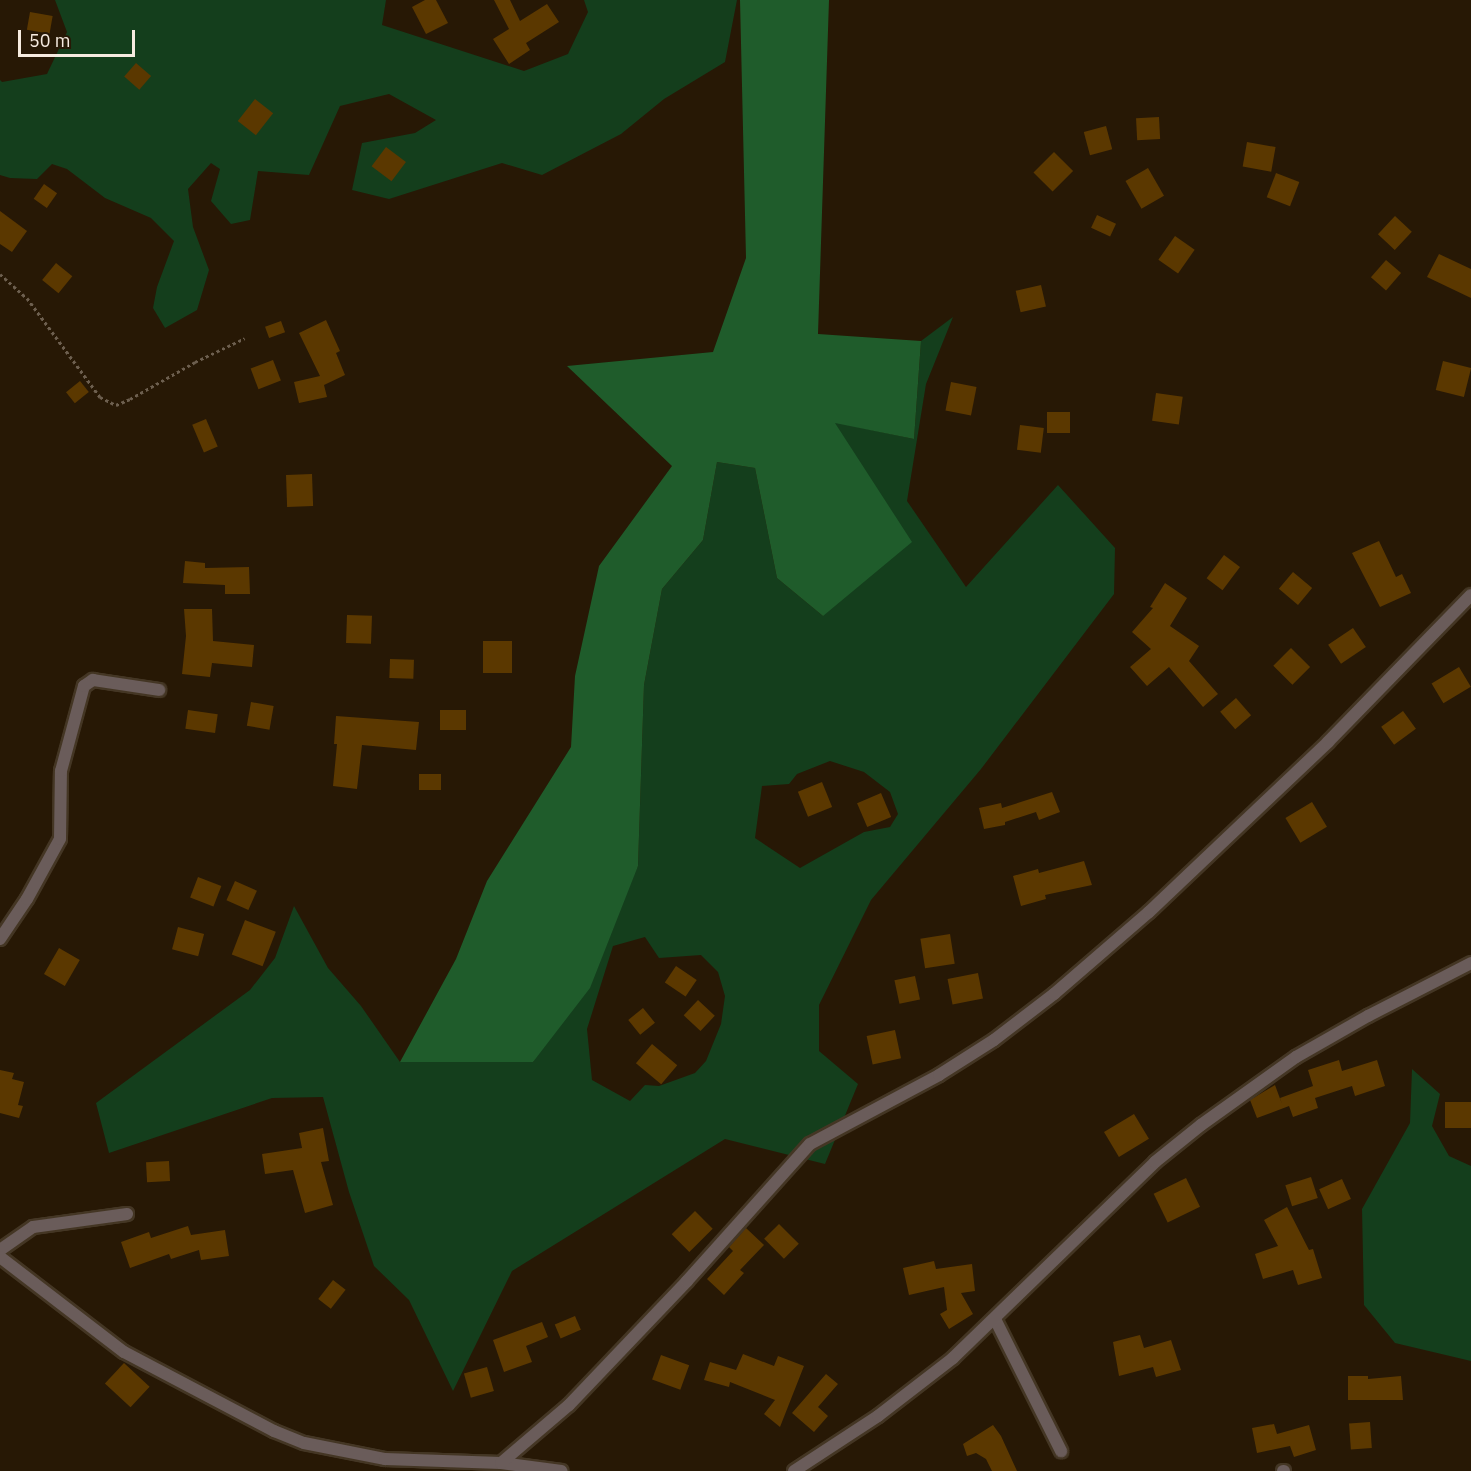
<!DOCTYPE html>
<html>
<head>
<meta charset="utf-8">
<style>
	body { margin:0 }
	#map { position:relative; width:1471px; height:1471px; overflow:hidden; background:#271805; font-family:"IBM Plex Sans",sans-serif }
	div>[style] { position:absolute }
	[style*='--x'] { left:calc(var(--x)*1px); top:calc(var(--y)*1px); width:calc(var(--w)*1px); rotate:calc(var(--a)*1deg) }
	.green>* { inset:0; background:#143e1c }
	.forest>* { inset:0; background:#1f5c2b }
	.building>* { inset:0; background:#5b3800; transform-origin:0 0 }
	.path>* { height:3px; margin-top:-1.5px; transform-origin:0; background:repeating-linear-gradient(90deg,#6d5f4f 0 3px,transparent 0 6px) }
	.roads { filter:drop-shadow(2px 0 #443624) drop-shadow(-2px 0 #443624) drop-shadow(0 2px #443624) drop-shadow(0 -2px #443624) }
	.minor>* { height:12px; margin:-6px; padding:0 6px; transform-origin:6px; border-radius:6px; background:#6a5c5a }
	span { translate:-50% -50%; white-space:nowrap; text-align:center; line-height:1.15; -webkit-text-stroke:5px #271805; paint-order:stroke }
	.scale { position:absolute; left:18px; top:30px; width:117px; height:27px; box-sizing:border-box; border:3px solid #f6ebe0; border-top:0; padding-left:8px; font-size:18px; line-height:21px; white-space:nowrap; color:#f6ebe0; -webkit-text-stroke:4px #271805; paint-order:stroke }
</style>
</head>
<body>
<div id="map">
	<div class="green">
		<i style="clip-path:polygon(55px 0,386px 0,382px 25px,524px 71px,568px 54px,588px 12px,584px 0,737px 0,725px 62px,664px 99px,621px 134px,542px 175px,502px 163px,389px 199px,352px 190px,362px 143px,415px 133px,436px 120px,389px 94px,340px 106px,309px 175px,258px 171px,250px 220px,231px 224px,211px 201px,220px 169px,211px 163px,188px 189px,193px 227px,209px 270px,197px 310px,165px 328px,153px 308px,157px 287px,174px 241px,151px 218px,105px 198px,67px 169px,52px 164px,37px 179px,10px 178px,0 175px,0 80px,2px 82px,47px 74px,67px 32px)"></i>
		<i style="clip-path:polygon(evenodd,953px 317px,926px 384px,907px 501px,966px 587px,1058px 485px,1115px 548px,1114px 594px,981px 769px,871px 900px,819px 1005px,819px 1051px,858px 1084px,825px 1164px,725px 1139px,512px 1271px,453px 1391px,409px 1300px,374px 1266px,349px 1192px,323px 1097px,272px 1098px,109px 1153px,96px 1103px,250px 990px,275px 958px,294px 906px,328px 968px,361px 1006px,400px 1062px,533px 1062px,638px 866px,644px 685px,662px 589px,703px 540px,717px 462px,755px 468px,777px 578px,823px 616px,834px 422px,914px 439px,921px 341px,953px 317px,830px 761px,864px 772px,890px 792px,898px 814px,890px 827px,864px 832px,800px 868px,755px 838px,762px 786px,789px 784px,797px 774px,830px 761px,953px 317px,645px 937px,659px 958px,701px 955px,718px 972px,725px 996px,721px 1024px,706px 1061px,695px 1073px,659px 1086px,645px 1085px,630px 1101px,592px 1080px,587px 1029px,613px 946px,645px 937px)"></i>
		<i style="clip-path:polygon(1412px 1069px,1440px 1094px,1432px 1126px,1449px 1156px,1471px 1166px,1471px 1361px,1395px 1343px,1364px 1305px,1362px 1209px,1410px 1123px)"></i>
	</div>
	<div class="forest">
		<i style="clip-path:polygon(740px 0,829px 0,818px 334px,921px 341px,914px 439px,835px 423px,912px 542px,823px 616px,777px 578px,755px 468px,717px 462px,703px 540px,662px 589px,644px 685px,638px 866px,590px 988px,533px 1062px,400px 1062px,456px 959px,487px 881px,571px 747px,575px 676px,599px 566px,672px 466px,567px 366px,713px 352px,746px 258px)"></i>
	</div>
	<div class="building">
		<i style="clip-path:polygon(425px 0,436px 0,448px 23px,426px 34px,412px 7px)"></i>
		<i style="clip-path:polygon(494px 0,510px 0,520px 21px,547px 4px,559px 22px,526px 43px,530px 50px,509px 64px,493px 39px,509px 29px)"></i>
		<i style="left:30px;top:12px;width:23px;height:18px;rotate:10deg"></i>
		<i style="left:136px;top:63px;width:20px;height:18px;rotate:41deg"></i>
		<i style="left:255px;top:99px;width:23px;height:28px;rotate:38deg"></i>
		<i style="left:1159px;top:117px;width:22px;height:23px;rotate:87deg"></i>
		<i style="left:1106px;top:126px;width:24px;height:23px;rotate:75deg"></i>
		<i style="left:1247px;top:142px;width:29px;height:25px;rotate:10deg"></i>
		<i style="left:386px;top:147px;width:25px;height:24px;rotate:37deg"></i>
		<i style="left:1054px;top:152px;width:27px;height:29px;rotate:45deg"></i>
		<i style="left:1148px;top:168px;width:32px;height:26px;rotate:60deg"></i>
		<i style="left:1276px;top:173px;width:25px;height:26px;rotate:21deg"></i>
		<i style="left:44px;top:184px;width:16px;height:18px;rotate:35deg"></i>
		<i style="clip-path:polygon(0 211px,27px 231px,12px 252px,0 244px)"></i>
		<i style="left:1097px;top:215px;width:21px;height:14px;rotate:25deg"></i>
		<i style="left:1395px;top:216px;width:23px;height:25px;rotate:43deg"></i>
		<i style="left:1175px;top:236px;width:24px;height:29px;rotate:35deg"></i>
		<i style="clip-path:polygon(1439px 254px,1471px 269px,1471px 298px,1427px 277px)"></i>
		<i style="left:1386px;top:260px;width:20px;height:23px;rotate:41deg"></i>
		<i style="left:56px;top:263px;width:21px;height:22px;rotate:39deg"></i>
		<i style="left:1041px;top:285px;width:22px;height:26px;rotate:77deg"></i>
		<i style="clip-path:polygon(326px 320px,340px 351px,336px 353px,345px 375px,324px 385px,327px 397px,299px 403px,294px 382px,320px 376px,299px 333px)"></i>
		<i style="left:281px;top:321px;width:12px;height:17px;rotate:70deg"></i>
		<i style="left:273px;top:360px;width:22px;height:24px;rotate:69deg"></i>
		<i style="left:1443px;top:361px;width:29px;height:30px;rotate:14deg"></i>
		<i style="left:80px;top:381px;width:14px;height:18px;rotate:51deg"></i>
		<i style="left:951px;top:382px;width:26px;height:29px;rotate:11deg"></i>
		<i style="left:1156px;top:393px;width:27px;height:28px;rotate:8deg"></i>
		<i style="left:1047px;top:412px;width:23px;height:21px"></i>
		<i style="left:206px;top:419px;width:30px;height:15px;rotate:67deg"></i>
		<i style="left:1020px;top:425px;width:24px;height:25px;rotate:7deg"></i>
		<i style="left:312px;top:474px;width:32px;height:26px;rotate:88deg"></i>
		<i style="clip-path:polygon(1379px 541px,1396px 577px,1402px 574px,1411px 593px,1380px 607px,1352px 553px)"></i>
		<i style="left:1224px;top:555px;width:20px;height:29px;rotate:37deg"></i>
		<i style="clip-path:polygon(185px 561px,205px 563px,205px 568px,249px 567px,250px 594px,225px 594px,225px 585px,183px 583px)"></i>
		<i style="left:1293px;top:572px;width:25px;height:22px;rotate:40deg"></i>
		<i style="clip-path:polygon(1165px 583px,1187px 598px,1170px 626px,1199px 646px,1189px 661px,1218px 694px,1203px 707px,1169px 667px,1147px 686px,1130px 667px,1151px 649px,1132px 632px,1153px 608px,1150px 607px)"></i>
		<i style="clip-path:polygon(184px 609px,212px 609px,213px 641px,254px 645px,252px 667px,212px 663px,210px 677px,182px 674px,186px 636px)"></i>
		<i style="left:347px;top:615px;width:25px;height:28px;rotate:2deg"></i>
		<i style="left:1353px;top:628px;width:23px;height:30px;rotate:56deg"></i>
		<i style="left:483px;top:641px;width:29px;height:32px"></i>
		<i style="left:1291px;top:648px;width:27px;height:25px;rotate:45deg"></i>
		<i style="left:390px;top:659px;width:24px;height:19px;rotate:2deg"></i>
		<i style="left:1459px;top:667px;width:23px;height:32px;rotate:59deg"></i>
		<i style="left:1236px;top:698px;width:23px;height:21px;rotate:49deg"></i>
		<i style="left:251px;top:702px;width:23px;height:24px;rotate:10deg"></i>
		<i style="left:188px;top:710px;width:30px;height:19px;rotate:8deg"></i>
		<i style="left:440px;top:710px;width:26px;height:20px"></i>
		<i style="left:1403px;top:711px;width:22px;height:27px;rotate:54deg"></i>
		<i style="clip-path:polygon(336px 716px,419px 722px,416px 750px,362px 745px,357px 789px,333px 786px,337px 744px,334px 744px)"></i>
		<i style="left:419px;top:774px;width:22px;height:16px"></i>
		<i style="left:822px;top:782px;width:27px;height:26px;rotate:68deg"></i>
		<i style="clip-path:polygon(1052px 792px,1060px 812px,1039px 820px,1036px 812px,1005px 822px,1005px 825px,984px 829px,979px 808px,1001px 803px,1002px 808px)"></i>
		<i style="left:881px;top:793px;width:26px;height:26px;rotate:67deg"></i>
		<i style="left:1312px;top:802px;width:29px;height:31px;rotate:59deg"></i>
		<i style="clip-path:polygon(1084px 861px,1092px 885px,1045px 895px,1046px 899px,1021px 906px,1013px 876px,1038px 869px,1039px 873px)"></i>
		<i style="left:198px;top:877px;width:25px;height:22px;rotate:21deg"></i>
		<i style="left:235px;top:881px;width:24px;height:21px;rotate:24deg"></i>
		<i style="left:245px;top:920px;width:33px;height:37px;rotate:21deg"></i>
		<i style="left:178px;top:927px;width:27px;height:23px;rotate:15deg"></i>
		<i style="left:950px;top:934px;width:30px;height:30px;rotate:81deg"></i>
		<i style="left:59px;top:948px;width:24px;height:30px;rotate:30deg"></i>
		<i style="left:676px;top:966px;width:25px;height:20px;rotate:34deg"></i>
		<i style="left:978px;top:973px;width:26px;height:31px;rotate:79deg"></i>
		<i style="left:915px;top:976px;width:24px;height:21px;rotate:78deg"></i>
		<i style="left:698px;top:1000px;width:23px;height:21px;rotate:43deg"></i>
		<i style="left:643px;top:1008px;width:19px;height:19px;rotate:51deg"></i>
		<i style="left:895px;top:1030px;width:29px;height:29px;rotate:78deg"></i>
		<i style="left:652px;top:1044px;width:33px;height:25px;rotate:40deg"></i>
		<i style="clip-path:polygon(1339px 1060px,1342px 1071px,1377px 1060px,1385px 1086px,1355px 1096px,1352px 1086px,1315px 1098px,1318px 1108px,1293px 1117px,1289px 1106px,1257px 1118px,1250px 1100px,1275px 1085px,1282px 1104px,1280px 1098px,1313px 1086px,1308px 1070px)"></i>
		<i style="clip-path:polygon(0 1070px,14px 1073px,12px 1079px,24px 1082px,18px 1105px,23px 1106px,19px 1118px,0 1113px)"></i>
		<i style="left:1471px;top:1102px;width:26px;height:26px;rotate:90deg"></i>
		<i style="left:1134px;top:1114px;width:29px;height:35px;rotate:59deg"></i>
		<i style="clip-path:polygon(323px 1128px,329px 1161px,321px 1162px,333px 1205px,305px 1213px,293px 1170px,265px 1174px,262px 1154px,302px 1148px,299px 1133px)"></i>
		<i style="left:169px;top:1161px;width:20px;height:23px;rotate:87deg"></i>
		<i style="left:1311px;top:1177px;width:22px;height:27px;rotate:72deg"></i>
		<i style="left:1186px;top:1178px;width:32px;height:36px;rotate:64deg"></i>
		<i style="left:1342px;top:1179px;width:22px;height:25px;rotate:66deg"></i>
		<i style="clip-path:polygon(1287px 1207px,1309px 1250px,1313px 1249px,1322px 1278px,1298px 1285px,1293px 1270px,1263px 1279px,1255px 1254px,1278px 1246px,1264px 1220px)"></i>
		<i style="left:695px;top:1211px;width:25px;height:33px;rotate:45deg"></i>
		<i style="left:779px;top:1224px;width:28px;height:21px;rotate:45deg"></i>
		<i style="clip-path:polygon(188px 1226px,191px 1235px,225px 1230px,229px 1256px,201px 1260px,199px 1250px,171px 1259px,169px 1254px,130px 1268px,121px 1242px,149px 1232px,151px 1238px)"></i>
		<i style="clip-path:polygon(746px 1228px,764px 1245px,740px 1270px,744px 1273px,724px 1295px,707px 1279px,733px 1251px,729px 1247px)"></i>
		<i style="clip-path:polygon(934px 1261px,936px 1269px,972px 1264px,975px 1291px,961px 1293px,973px 1314px,949px 1329px,940px 1314px,947px 1310px,944px 1287px,909px 1295px,903px 1268px)"></i>
		<i style="left:333px;top:1280px;width:16px;height:24px;rotate:38deg"></i>
		<i style="left:575px;top:1316px;width:15px;height:22px;rotate:67deg"></i>
		<i style="clip-path:polygon(542px 1322px,548px 1337px,526px 1346px,532px 1362px,504px 1372px,493px 1340px)"></i>
		<i style="clip-path:polygon(1140px 1335px,1144px 1348px,1171px 1340px,1181px 1370px,1156px 1377px,1153px 1367px,1119px 1376px,1113px 1342px)"></i>
		<i style="clip-path:polygon(743px 1354px,774px 1366px,778px 1356px,804px 1366px,780px 1427px,764px 1414px,775px 1400px,730px 1382px,729px 1387px,704px 1380px,710px 1362px,736px 1370px)"></i>
		<i style="left:661px;top:1355px;width:30px;height:26px;rotate:20deg"></i>
		<i style="left:124px;top:1363px;width:35px;height:28px;rotate:43deg"></i>
		<i style="left:487px;top:1367px;width:25px;height:24px;rotate:74deg"></i>
		<i style="clip-path:polygon(826px 1374px,838px 1384px,818px 1407px,828px 1416px,814px 1432px,792px 1413px)"></i>
		<i style="clip-path:polygon(1348px 1376px,1368px 1376px,1368px 1379px,1401px 1376px,1403px 1400px,1348px 1400px)"></i>
		<i style="left:1370px;top:1422px;width:26px;height:21px;rotate:86deg"></i>
		<i style="clip-path:polygon(1274px 1424px,1277px 1434px,1309px 1425px,1316px 1450px,1294px 1457px,1290px 1446px,1257px 1453px,1252px 1428px)"></i>
		<i style="clip-path:polygon(993px 1425px,1001px 1436px,1017px 1471px,992px 1471px,986px 1459px,976px 1453px,967px 1456px,963px 1444px)"></i>
	</div>
	<div class="path">
		<i style="--x:0;--y:274;--w:36;--a:42"></i>
		<i style="--x:27;--y:298;--w:123;--a:53.6"></i>
		<i style="--x:100;--y:397;--w:18;--a:27"></i>
		<i style="--x:116;--y:405;--w:15;--a:-23"></i>
		<i style="--x:130;--y:399;--w:75;--a:-29.6"></i>
		<i style="--x:195;--y:362;--w:55;--a:-25.6"></i>
	</div>
	<div class="roads">
		<div class="minor">
			<i style="--x:0;--y:939;--w:48;--a:-56"></i>
			<i style="--x:27;--y:899;--w:68;--a:-61.2"></i>
			<i style="--x:60;--y:839;--w:68;--a:-89.2"></i>
			<i style="--x:61;--y:771;--w:88;--a:-74.9"></i>
			<i style="--x:84;--y:686;--w:11;--a:-34"></i>
			<i style="--x:93;--y:680;--w:67;--a:8.6"></i>
			<i style="--x:0;--y:1250;--w:40;--a:-34.9"></i>
			<i style="--x:33;--y:1227;--w:95;--a:-7.9"></i>
			<i style="--x:0;--y:1257;--w:156;--a:37.5"></i>
			<i style="--x:124;--y:1352;--w:170;--a:27.8"></i>
			<i style="--x:274;--y:1431;--w:32;--a:22"></i>
			<i style="--x:304;--y:1443;--w:83;--a:11.2"></i>
			<i style="--x:385;--y:1459;--w:116;--a:2"></i>
			<i style="--x:501;--y:1463;--w:61;--a:7.6"></i>
			<i style="--x:995;--y:1319;--w:148;--a:63.4"></i>
			<i style="--x:501;--y:1463;--w:89;--a:-40.5"></i>
			<i style="--x:569;--y:1405;--w:171;--a:-46.4"></i>
			<i style="--x:687;--y:1281;--w:184;--a:-48.1"></i>
			<i style="--x:810;--y:1144;--w:146;--a:-28.1"></i>
			<i style="--x:939;--y:1075;--w:65;--a:-32.5"></i>
			<i style="--x:994;--y:1040;--w:76;--a:-37.5"></i>
			<i style="--x:1054;--y:994;--w:125;--a:-40.8"></i>
			<i style="--x:1149;--y:912;--w:247;--a:-43.5"></i>
			<i style="--x:1328;--y:742;--w:205;--a:-45.8"></i>
			<i style="--x:794;--y:1471;--w:100;--a:-33.2"></i>
			<i style="--x:878;--y:1416;--w:95;--a:-37.7"></i>
			<i style="--x:953;--y:1358;--w:281;--a:-44.1"></i>
			<i style="--x:1155;--y:1162;--w:59;--a:-38.8"></i>
			<i style="--x:1201;--y:1125;--w:117;--a:-35.6"></i>
			<i style="--x:1296;--y:1057;--w:83;--a:-29.7"></i>
			<i style="--x:1368;--y:1016;--w:116;--a:-27.2"></i>
			<i style="--x:1283;--y:1471;--w:1;--a:0"></i>
		</div>
	</div>
	<div class="scale">50 m</div>
</div>
</body>
</html>
